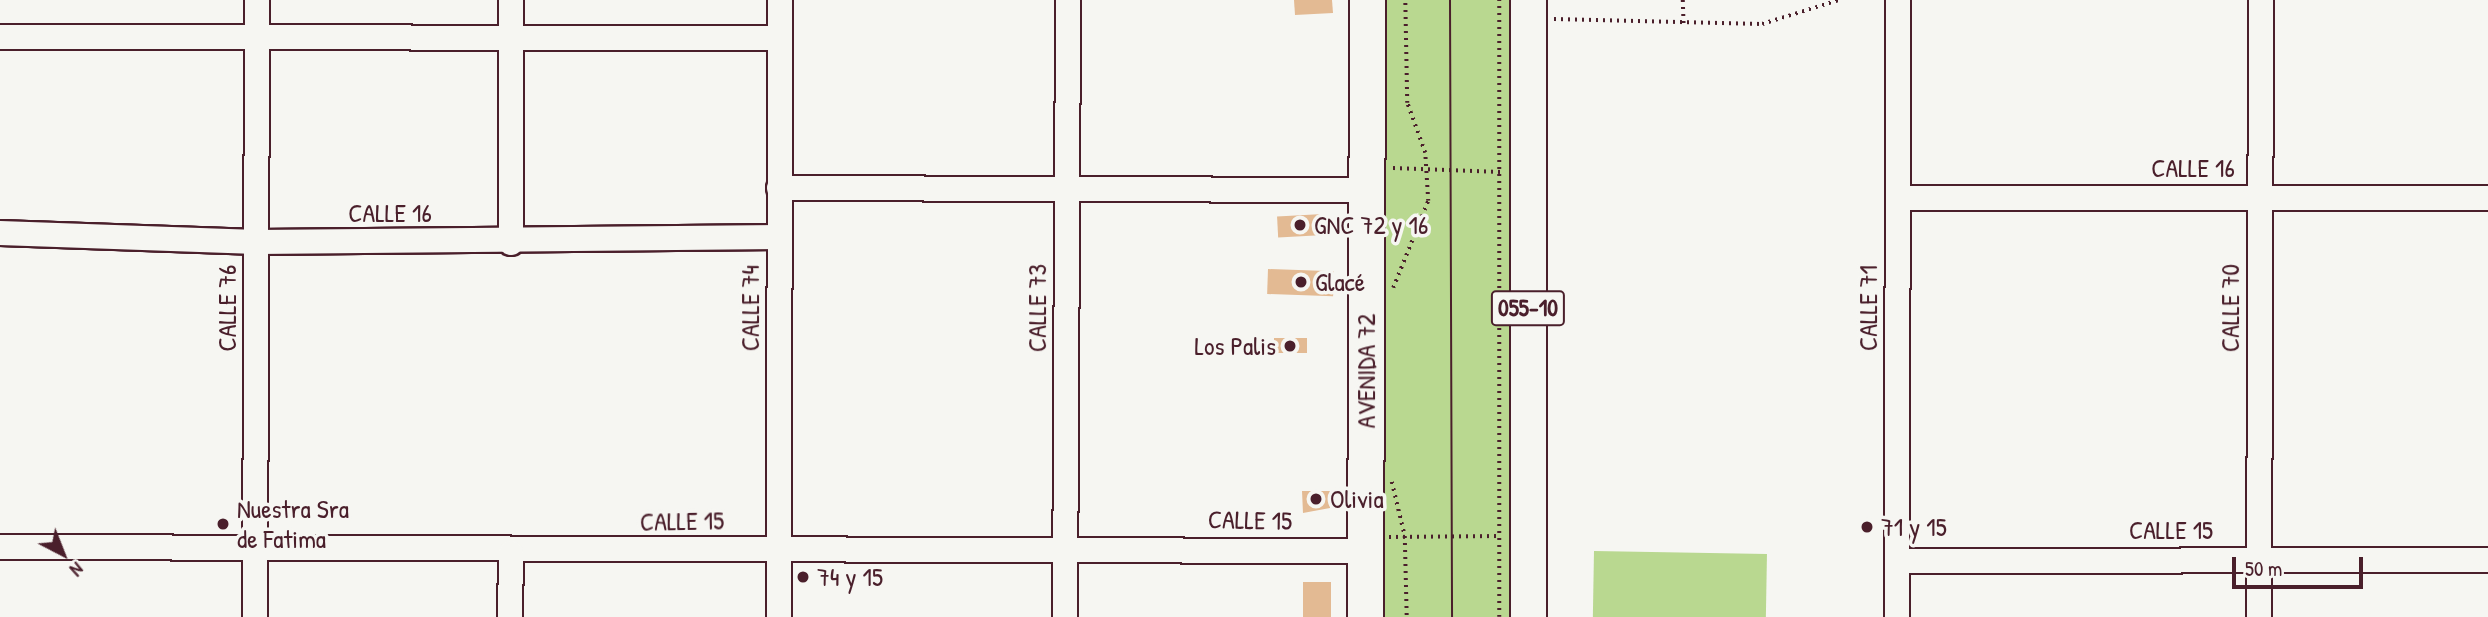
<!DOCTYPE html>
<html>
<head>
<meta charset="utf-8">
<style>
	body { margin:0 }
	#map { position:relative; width:2488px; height:617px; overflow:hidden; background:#f6f6f2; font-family:"Patrick Hand",sans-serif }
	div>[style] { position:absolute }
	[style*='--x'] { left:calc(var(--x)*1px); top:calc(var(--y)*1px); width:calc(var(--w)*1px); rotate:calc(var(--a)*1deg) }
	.green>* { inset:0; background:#b9d890; transform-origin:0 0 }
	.building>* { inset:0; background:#e3ba93; transform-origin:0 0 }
	.path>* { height:3.5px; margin-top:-1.75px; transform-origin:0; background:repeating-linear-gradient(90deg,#4a1f2b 0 2px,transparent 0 7px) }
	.roads { filter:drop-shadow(2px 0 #4a1f2b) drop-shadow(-2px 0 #4a1f2b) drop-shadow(0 2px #4a1f2b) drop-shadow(0 -2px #4a1f2b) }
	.minor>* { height:24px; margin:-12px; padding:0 12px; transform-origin:12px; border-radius:12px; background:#f6f6f2 }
	.highway>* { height:35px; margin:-17.5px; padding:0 17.5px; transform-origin:17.5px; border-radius:17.5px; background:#f6f6f2 }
	.tram>* { height:2px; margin:-1px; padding:0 1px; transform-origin:1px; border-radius:1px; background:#4a1f2b }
	.dots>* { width:19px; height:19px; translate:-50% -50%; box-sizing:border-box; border:4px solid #f6f6f2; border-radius:50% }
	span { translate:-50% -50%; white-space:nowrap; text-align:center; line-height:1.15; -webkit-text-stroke:7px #f6f6f2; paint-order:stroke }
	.shield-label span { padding:2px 5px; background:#f6f6f2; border:2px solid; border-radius:5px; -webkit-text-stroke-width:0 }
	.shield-label { font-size:24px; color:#4a1f2b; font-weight:700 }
	.street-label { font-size:26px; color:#4a1f2b }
	.poi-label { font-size:26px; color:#4a1f2b }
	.left { translate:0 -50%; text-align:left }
	.right { translate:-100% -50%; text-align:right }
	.north { position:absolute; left:28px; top:519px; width:70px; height:70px; -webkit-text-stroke:5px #f6f6f2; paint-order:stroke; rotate:138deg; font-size:19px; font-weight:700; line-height:28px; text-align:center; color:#4a1f2b }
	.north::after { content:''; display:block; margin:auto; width:24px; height:32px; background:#4a1f2b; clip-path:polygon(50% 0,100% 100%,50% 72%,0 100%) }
	.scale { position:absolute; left:2232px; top:557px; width:131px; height:32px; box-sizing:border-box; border:4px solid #4a1f2b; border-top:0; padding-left:9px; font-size:21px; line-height:24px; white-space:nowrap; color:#4a1f2b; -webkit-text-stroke:5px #f6f6f2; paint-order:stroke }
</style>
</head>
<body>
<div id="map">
	<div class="green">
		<i style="left:1382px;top:0;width:129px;height:617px"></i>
		<i style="left:1594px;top:551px;width:173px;height:66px;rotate:1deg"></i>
	</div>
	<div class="building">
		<i style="clip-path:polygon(1294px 0,1332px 0,1333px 13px,1295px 15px)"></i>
		<i style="left:1323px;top:214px;width:21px;height:46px;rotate:87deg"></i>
		<i style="left:1268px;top:269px;width:66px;height:25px;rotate:2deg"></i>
		<i style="left:1274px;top:338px;width:33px;height:15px"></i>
		<i style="clip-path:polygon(1302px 491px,1330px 491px,1330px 508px,1303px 513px)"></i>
		<i style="left:1303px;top:582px;width:28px;height:35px"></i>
	</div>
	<div class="path">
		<i style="--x:1683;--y:0;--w:26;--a:88"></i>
		<i style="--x:1554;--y:19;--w:208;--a:1.4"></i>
		<i style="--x:1762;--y:24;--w:81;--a:-17.3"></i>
		<i style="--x:1393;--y:168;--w:108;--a:2.1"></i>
		<i style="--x:1393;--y:288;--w:94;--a:-68.1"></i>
		<i style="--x:1428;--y:201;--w:48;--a:-93.6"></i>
		<i style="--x:1425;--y:153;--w:53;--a:-109.8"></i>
		<i style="--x:1407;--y:103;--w:103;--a:-91.1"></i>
		<i style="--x:1392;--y:482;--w:56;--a:76.5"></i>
		<i style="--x:1405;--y:536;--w:81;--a:88.6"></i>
		<i style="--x:1389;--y:537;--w:112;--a:-0.5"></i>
		<i style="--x:1499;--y:617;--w:617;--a:-90"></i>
	</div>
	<div class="roads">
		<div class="minor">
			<i style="--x:0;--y:37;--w:780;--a:0.07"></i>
			<i style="--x:779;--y:188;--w:587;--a:0.2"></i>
			<i style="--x:1898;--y:198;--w:590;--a:0"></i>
			<i style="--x:0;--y:233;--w:257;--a:2"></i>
			<i style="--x:257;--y:242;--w:522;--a:-0.55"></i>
			<i style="--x:511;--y:243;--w:243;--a:-90"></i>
			<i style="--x:0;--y:547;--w:1365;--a:0.17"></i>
			<i style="--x:1897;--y:561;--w:591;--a:-0.1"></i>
			<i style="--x:255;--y:617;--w:617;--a:-89.81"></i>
			<i style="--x:510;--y:617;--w:64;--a:-89.1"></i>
			<i style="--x:779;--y:617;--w:617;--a:-89.91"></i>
			<i style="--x:1065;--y:617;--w:617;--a:-89.72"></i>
			<i style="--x:1897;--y:617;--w:617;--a:-89.91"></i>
			<i style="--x:2259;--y:617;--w:617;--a:-89.81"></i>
		</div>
		<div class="highway">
			<i style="--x:1365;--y:617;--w:617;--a:-89.81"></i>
			<i style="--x:1528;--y:617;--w:617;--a:-90"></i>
		</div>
	</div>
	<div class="tram">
		<i style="--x:1450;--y:0;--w:617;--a:89.81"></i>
	</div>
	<div class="dots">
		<i style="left:1300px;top:225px;background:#4a1f2b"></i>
		<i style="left:1301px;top:282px;background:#4a1f2b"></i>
		<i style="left:1290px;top:346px;background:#4a1f2b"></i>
		<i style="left:1316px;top:499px;background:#4a1f2b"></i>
		<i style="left:223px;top:524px;background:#4a1f2b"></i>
		<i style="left:1867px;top:527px;background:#4a1f2b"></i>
		<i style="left:803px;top:577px;background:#4a1f2b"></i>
	</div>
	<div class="shield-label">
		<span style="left:1528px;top:308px">055-10</span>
	</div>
	<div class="street-label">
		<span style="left:2193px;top:168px">CALLE 16</span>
		<span style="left:390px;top:213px">CALLE 16</span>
		<span style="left:227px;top:308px;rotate:-90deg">CALLE 76</span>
		<span style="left:750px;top:308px;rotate:-90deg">CALLE 74</span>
		<span style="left:1037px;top:308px;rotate:-90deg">CALLE 73</span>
		<span style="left:1868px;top:308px;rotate:-90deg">CALLE 71</span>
		<span style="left:2230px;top:308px;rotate:-90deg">CALLE 70</span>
		<span style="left:1366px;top:371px;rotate:-90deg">AVENIDA 72</span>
		<span style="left:1250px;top:520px;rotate:1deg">CALLE 15</span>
		<span style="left:682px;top:521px;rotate:-1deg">CALLE 15</span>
		<span style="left:2171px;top:530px">CALLE 15</span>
	</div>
	<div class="poi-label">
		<span class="left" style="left:1314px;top:225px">GNC 72 y 16</span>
		<span class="left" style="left:1315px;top:282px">Glacé</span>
		<span class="right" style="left:1276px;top:346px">Los Palis</span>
		<span class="left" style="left:1330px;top:499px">Olivia</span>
		<span class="left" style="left:237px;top:524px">Nuestra Sra<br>de Fatima</span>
		<span class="left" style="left:1881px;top:527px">71 y 15</span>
		<span class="left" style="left:817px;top:577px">74 y 15</span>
	</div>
	<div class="north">N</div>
	<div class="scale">50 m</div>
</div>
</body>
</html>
